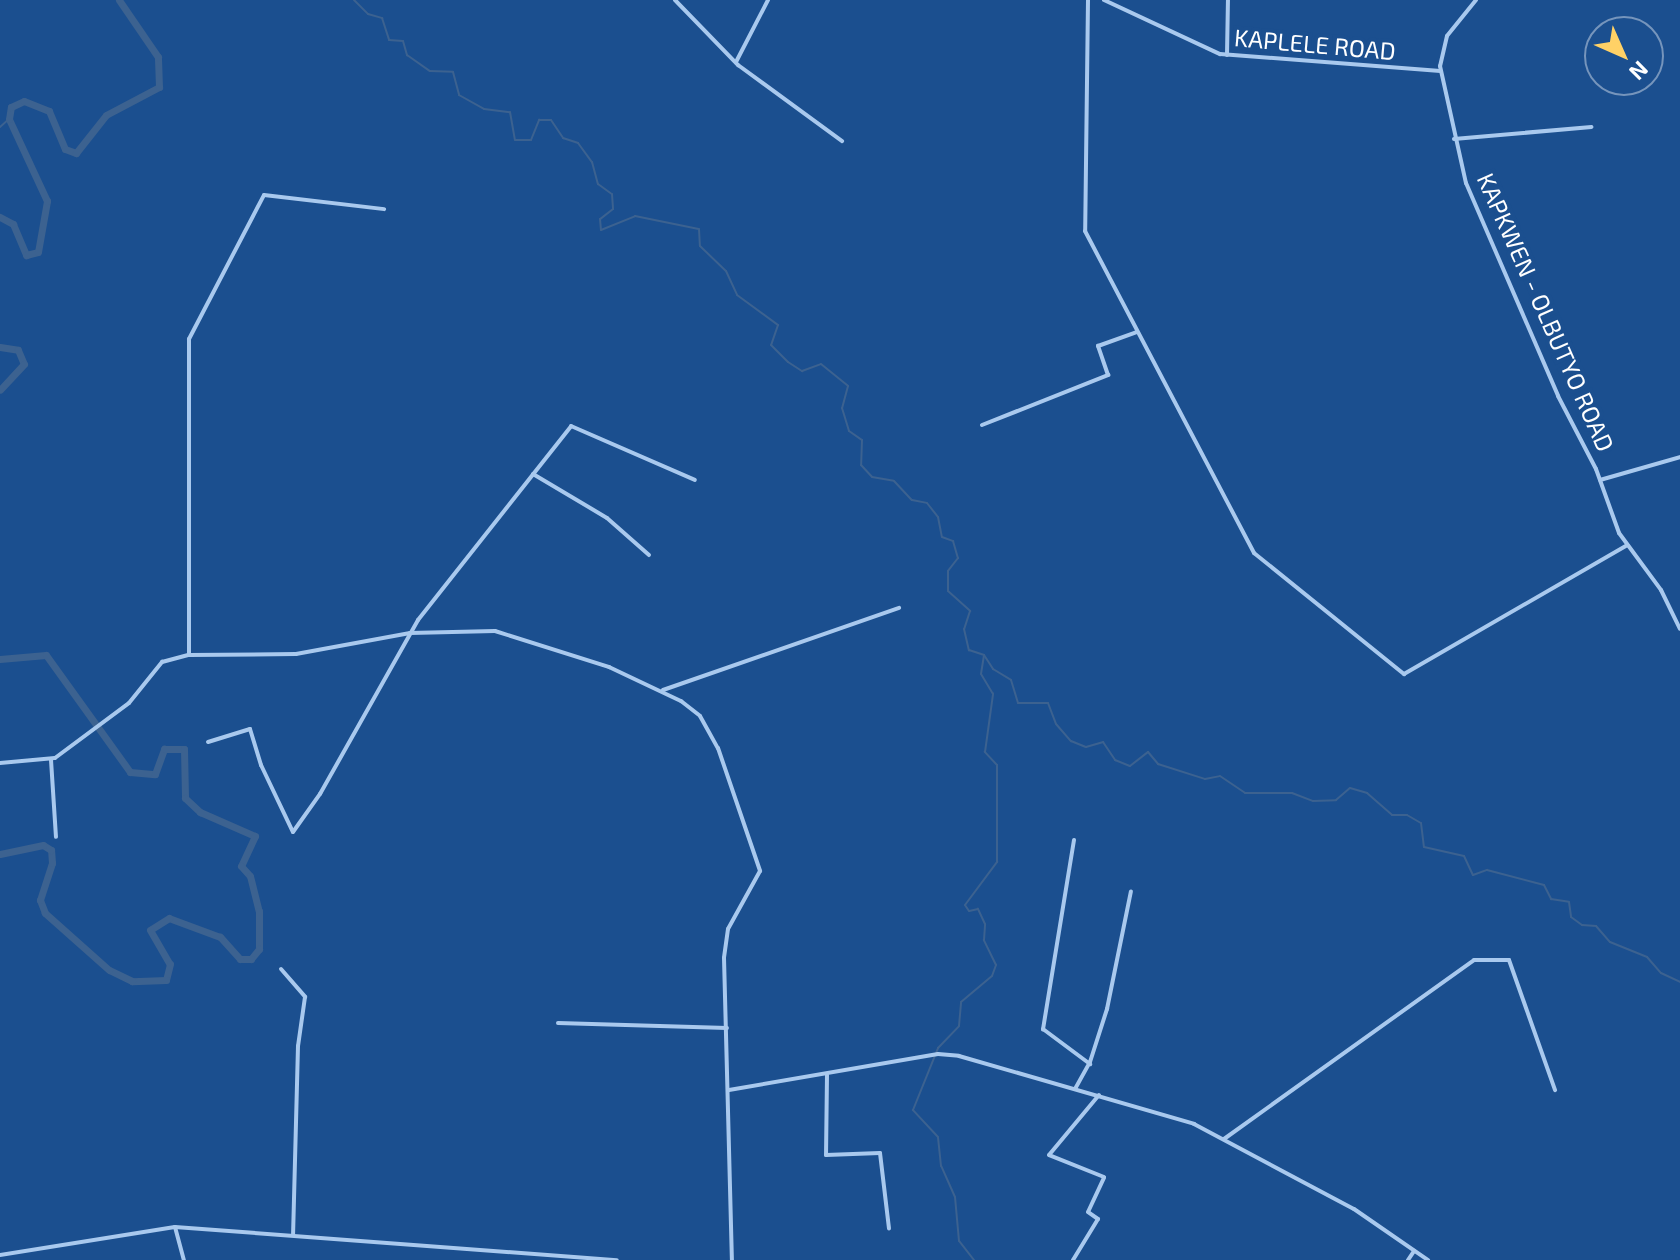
<!DOCTYPE html>
<html>
<head>
<meta charset="utf-8">
<style>
	body { margin:0 }
	#map { position:relative; width:1680px; height:1260px; overflow:hidden; background:#1b4f8f; font-family:"Exo 2",sans-serif }
	div>[style] { position:absolute }
	[style*='--x'] { left:calc(var(--x)*1px); top:calc(var(--y)*1px); width:calc(var(--w)*1px); rotate:calc(var(--a)*1deg) }
	.stream>* { height:2px; margin:-1px; padding:0 1px; transform-origin:1px; border-radius:1px; background:#3c6290 }
	.river>* { height:7px; margin:-3.5px; padding:0 3.5px; transform-origin:3.5px; border-radius:3.5px; background:#3c6290 }
	.minor>* { height:4px; margin:-2px; padding:0 2px; transform-origin:2px; border-radius:2px; background:#a9c9ee }
	span { translate:-50% -50%; white-space:nowrap; text-align:center; line-height:1.15; -webkit-text-stroke:8px #1b4f8f; paint-order:stroke }
	.street-label { font-size:24px; color:#fff }
	.north { position:absolute; left:1584px; top:16px; width:80px; height:80px; box-sizing:border-box; background:#1b4f8f; border:2px solid #7695bc; border-radius:50%; rotate:135deg; font-size:22px; font-weight:700; line-height:32px; text-align:center; color:#fff }
	.north::after { content:''; display:block; margin:auto; width:28px; height:36px; background:#ffd166; clip-path:polygon(50% 0,100% 100%,50% 72%,0 100%) }
</style>
</head>
<body>
<div id="map">
	<div class="stream">
		<i style="--x:354;--y:0;--w:20;--a:45"></i>
		<i style="--x:368;--y:14;--w:15;--a:16"></i>
		<i style="--x:382;--y:18;--w:23;--a:72"></i>
		<i style="--x:389;--y:40;--w:14;--a:4"></i>
		<i style="--x:403;--y:41;--w:15;--a:74"></i>
		<i style="--x:407;--y:55;--w:28;--a:35"></i>
		<i style="--x:430;--y:71;--w:23;--a:2"></i>
		<i style="--x:453;--y:72;--w:24;--a:75"></i>
		<i style="--x:459;--y:95;--w:29;--a:29"></i>
		<i style="--x:484;--y:109;--w:26;--a:7"></i>
		<i style="--x:510;--y:112;--w:28;--a:80"></i>
		<i style="--x:515;--y:140;--w:16;--a:0"></i>
		<i style="--x:531;--y:140;--w:22;--a:-68"></i>
		<i style="--x:539;--y:120;--w:12;--a:0"></i>
		<i style="--x:551;--y:120;--w:22;--a:56"></i>
		<i style="--x:563;--y:138;--w:16;--a:18"></i>
		<i style="--x:578;--y:143;--w:24;--a:54"></i>
		<i style="--x:592;--y:162;--w:23;--a:75"></i>
		<i style="--x:598;--y:184;--w:17;--a:36"></i>
		<i style="--x:612;--y:194;--w:15;--a:86"></i>
		<i style="--x:613;--y:209;--w:16;--a:142"></i>
		<i style="--x:600;--y:219;--w:11;--a:85"></i>
		<i style="--x:601;--y:230;--w:37;--a:-22"></i>
		<i style="--x:635;--y:216;--w:65;--a:11.5"></i>
		<i style="--x:699;--y:229;--w:17;--a:87"></i>
		<i style="--x:700;--y:246;--w:36;--a:44"></i>
		<i style="--x:726;--y:271;--w:26;--a:65"></i>
		<i style="--x:737;--y:295;--w:51;--a:36.2"></i>
		<i style="--x:778;--y:325;--w:21;--a:109"></i>
		<i style="--x:771;--y:345;--w:24;--a:45"></i>
		<i style="--x:788;--y:362;--w:17;--a:33"></i>
		<i style="--x:802;--y:371;--w:20;--a:-20"></i>
		<i style="--x:821;--y:364;--w:35;--a:39"></i>
		<i style="--x:848;--y:386;--w:23;--a:105"></i>
		<i style="--x:842;--y:408;--w:24;--a:73"></i>
		<i style="--x:849;--y:431;--w:16;--a:35"></i>
		<i style="--x:862;--y:440;--w:25;--a:92"></i>
		<i style="--x:861;--y:465;--w:16;--a:47"></i>
		<i style="--x:872;--y:477;--w:22;--a:10"></i>
		<i style="--x:894;--y:481;--w:26;--a:47"></i>
		<i style="--x:912;--y:500;--w:15;--a:11"></i>
		<i style="--x:927;--y:503;--w:18;--a:52"></i>
		<i style="--x:938;--y:517;--w:20;--a:79"></i>
		<i style="--x:942;--y:537;--w:12;--a:20"></i>
		<i style="--x:953;--y:541;--w:18;--a:74"></i>
		<i style="--x:958;--y:558;--w:16;--a:128"></i>
		<i style="--x:948;--y:571;--w:20;--a:90"></i>
		<i style="--x:948;--y:591;--w:30;--a:42"></i>
		<i style="--x:970;--y:611;--w:19;--a:108"></i>
		<i style="--x:964;--y:629;--w:22;--a:77"></i>
		<i style="--x:969;--y:650;--w:16;--a:18"></i>
		<i style="--x:984;--y:655;--w:17;--a:57"></i>
		<i style="--x:993;--y:669;--w:21;--a:31"></i>
		<i style="--x:1011;--y:680;--w:24;--a:73"></i>
		<i style="--x:1018;--y:703;--w:30;--a:0"></i>
		<i style="--x:1048;--y:703;--w:22;--a:69"></i>
		<i style="--x:1056;--y:724;--w:23;--a:49"></i>
		<i style="--x:1071;--y:741;--w:16;--a:22"></i>
		<i style="--x:1086;--y:747;--w:18;--a:-16"></i>
		<i style="--x:1103;--y:742;--w:22;--a:56"></i>
		<i style="--x:1115;--y:760;--w:16;--a:22"></i>
		<i style="--x:1130;--y:766;--w:23;--a:-38"></i>
		<i style="--x:1148;--y:752;--w:16;--a:50"></i>
		<i style="--x:1158;--y:764;--w:49;--a:17.7"></i>
		<i style="--x:1205;--y:779;--w:15;--a:-11"></i>
		<i style="--x:1220;--y:776;--w:30;--a:34"></i>
		<i style="--x:1245;--y:793;--w:47;--a:0"></i>
		<i style="--x:1292;--y:793;--w:22;--a:21"></i>
		<i style="--x:1313;--y:801;--w:23;--a:-2"></i>
		<i style="--x:1336;--y:800;--w:18;--a:-41"></i>
		<i style="--x:1350;--y:788;--w:18;--a:16"></i>
		<i style="--x:1367;--y:793;--w:33;--a:41"></i>
		<i style="--x:1392;--y:815;--w:15;--a:0"></i>
		<i style="--x:1407;--y:815;--w:16;--a:30"></i>
		<i style="--x:1421;--y:823;--w:24;--a:83"></i>
		<i style="--x:1424;--y:847;--w:41;--a:12.7"></i>
		<i style="--x:1464;--y:856;--w:21;--a:65"></i>
		<i style="--x:1473;--y:875;--w:15;--a:-20"></i>
		<i style="--x:1487;--y:870;--w:59;--a:14.7"></i>
		<i style="--x:1544;--y:885;--w:16;--a:63"></i>
		<i style="--x:1551;--y:899;--w:18;--a:9"></i>
		<i style="--x:1569;--y:902;--w:15;--a:82"></i>
		<i style="--x:1571;--y:917;--w:14;--a:36"></i>
		<i style="--x:1582;--y:925;--w:14;--a:4"></i>
		<i style="--x:1596;--y:926;--w:21;--a:49"></i>
		<i style="--x:1610;--y:942;--w:40;--a:22"></i>
		<i style="--x:1647;--y:957;--w:21;--a:49"></i>
		<i style="--x:1661;--y:973;--w:21;--a:25"></i>
		<i style="--x:0;--y:127;--w:12;--a:-42"></i>
		<i style="--x:974;--y:1260;--w:24;--a:-128"></i>
		<i style="--x:959;--y:1241;--w:44;--a:-95.2"></i>
		<i style="--x:955;--y:1197;--w:34;--a:-114"></i>
		<i style="--x:941;--y:1166;--w:29;--a:-96"></i>
		<i style="--x:938;--y:1137;--w:37;--a:-133"></i>
		<i style="--x:913;--y:1110;--w:67;--a:-68"></i>
		<i style="--x:938;--y:1048;--w:30;--a:-46"></i>
		<i style="--x:959;--y:1026;--w:24;--a:-85"></i>
		<i style="--x:961;--y:1002;--w:40;--a:-40"></i>
		<i style="--x:992;--y:976;--w:12;--a:-70"></i>
		<i style="--x:996;--y:965;--w:28;--a:-116"></i>
		<i style="--x:984;--y:940;--w:16;--a:-86"></i>
		<i style="--x:985;--y:924;--w:17;--a:-115"></i>
		<i style="--x:978;--y:909;--w:9;--a:167"></i>
		<i style="--x:969;--y:911;--w:7;--a:-124"></i>
		<i style="--x:965;--y:905;--w:54;--a:-53.3"></i>
		<i style="--x:997;--y:862;--w:97;--a:-90"></i>
		<i style="--x:997;--y:765;--w:18;--a:-133"></i>
		<i style="--x:985;--y:752;--w:59;--a:-82.1"></i>
		<i style="--x:993;--y:694;--w:23;--a:-121"></i>
		<i style="--x:981;--y:674;--w:18;--a:-81"></i>
	</div>
	<div class="river">
		<i style="--x:0;--y:217;--w:15;--a:28"></i>
		<i style="--x:13;--y:224;--w:34;--a:67"></i>
		<i style="--x:26;--y:255;--w:12;--a:-14"></i>
		<i style="--x:38;--y:252;--w:52;--a:-80"></i>
		<i style="--x:47;--y:201;--w:90;--a:-114.9"></i>
		<i style="--x:9;--y:119;--w:12;--a:-81"></i>
		<i style="--x:11;--y:107;--w:14;--a:-25"></i>
		<i style="--x:24;--y:101;--w:27;--a:22"></i>
		<i style="--x:49;--y:111;--w:41;--a:67.2"></i>
		<i style="--x:65;--y:149;--w:12;--a:20"></i>
		<i style="--x:76;--y:153;--w:48;--a:-51.7"></i>
		<i style="--x:106;--y:115;--w:60;--a:-27.8"></i>
		<i style="--x:159;--y:87;--w:30;--a:-92"></i>
		<i style="--x:158;--y:57;--w:69;--a:-124.4"></i>
		<i style="--x:0;--y:347;--w:18;--a:9"></i>
		<i style="--x:18;--y:350;--w:15;--a:67"></i>
		<i style="--x:24;--y:364;--w:35;--a:133"></i>
		<i style="--x:0;--y:659;--w:46;--a:-5"></i>
		<i style="--x:46;--y:655;--w:144;--a:54.3"></i>
		<i style="--x:130;--y:772;--w:25;--a:5"></i>
		<i style="--x:155;--y:774;--w:27;--a:-70"></i>
		<i style="--x:164;--y:749;--w:20;--a:0"></i>
		<i style="--x:184;--y:749;--w:49;--a:88.8"></i>
		<i style="--x:185;--y:798;--w:21;--a:43"></i>
		<i style="--x:200;--y:812;--w:60;--a:23.6"></i>
		<i style="--x:255;--y:836;--w:33;--a:115"></i>
		<i style="--x:241;--y:866;--w:13;--a:48"></i>
		<i style="--x:250;--y:876;--w:36;--a:76"></i>
		<i style="--x:259;--y:911;--w:38;--a:90"></i>
		<i style="--x:259;--y:949;--w:13;--a:129"></i>
		<i style="--x:251;--y:959;--w:11;--a:180"></i>
		<i style="--x:240;--y:959;--w:30;--a:-132"></i>
		<i style="--x:220;--y:937;--w:54;--a:-159.6"></i>
		<i style="--x:169;--y:918;--w:22;--a:148"></i>
		<i style="--x:150;--y:930;--w:39;--a:60"></i>
		<i style="--x:170;--y:964;--w:16;--a:104"></i>
		<i style="--x:166;--y:980;--w:34;--a:178"></i>
		<i style="--x:132;--y:981;--w:25;--a:-154"></i>
		<i style="--x:109;--y:970;--w:86;--a:-138.3"></i>
		<i style="--x:45;--y:913;--w:14;--a:-111"></i>
		<i style="--x:40;--y:900;--w:39;--a:-72"></i>
		<i style="--x:52;--y:863;--w:13;--a:-94"></i>
		<i style="--x:51;--y:850;--w:9;--a:-148"></i>
		<i style="--x:43;--y:845;--w:44;--a:168.2"></i>
	</div>
	<div class="minor">
		<i style="--x:675;--y:0;--w:91;--a:45.9"></i>
		<i style="--x:738;--y:65;--w:129;--a:36.2"></i>
		<i style="--x:1088;--y:0;--w:231;--a:90.7"></i>
		<i style="--x:1085;--y:231;--w:364;--a:62.3"></i>
		<i style="--x:1254;--y:553;--w:193;--a:38.9"></i>
		<i style="--x:1404;--y:674;--w:258;--a:-30"></i>
		<i style="--x:1104;--y:0;--w:128;--a:25"></i>
		<i style="--x:1220;--y:54;--w:221;--a:4.4"></i>
		<i style="--x:1476;--y:0;--w:46;--a:128.9"></i>
		<i style="--x:1447;--y:36;--w:31;--a:103"></i>
		<i style="--x:1440;--y:66;--w:120;--a:77.5"></i>
		<i style="--x:1466;--y:183;--w:232;--a:66.6"></i>
		<i style="--x:1558;--y:396;--w:82;--a:62.5"></i>
		<i style="--x:1596;--y:469;--w:68;--a:70.2"></i>
		<i style="--x:1619;--y:533;--w:71;--a:53.6"></i>
		<i style="--x:1661;--y:590;--w:43;--a:64"></i>
		<i style="--x:1227;--y:55;--w:55;--a:-89"></i>
		<i style="--x:736;--y:62;--w:70;--a:-62.7"></i>
		<i style="--x:1454;--y:139;--w:138;--a:-5"></i>
		<i style="--x:982;--y:425;--w:136;--a:-21.6"></i>
		<i style="--x:1108;--y:375;--w:31;--a:-109"></i>
		<i style="--x:1098;--y:346;--w:41;--a:-19.7"></i>
		<i style="--x:533;--y:474;--w:86;--a:30.7"></i>
		<i style="--x:607;--y:518;--w:56;--a:41.4"></i>
		<i style="--x:1600;--y:480;--w:83;--a:-16"></i>
		<i style="--x:189;--y:655;--w:316;--a:-90"></i>
		<i style="--x:189;--y:339;--w:162;--a:-62.5"></i>
		<i style="--x:264;--y:195;--w:121;--a:6.7"></i>
		<i style="--x:663;--y:690;--w:250;--a:-19.2"></i>
		<i style="--x:208;--y:742;--w:44;--a:-17.2"></i>
		<i style="--x:250;--y:729;--w:38;--a:73"></i>
		<i style="--x:261;--y:765;--w:74;--a:64.5"></i>
		<i style="--x:293;--y:832;--w:47;--a:-54.6"></i>
		<i style="--x:320;--y:794;--w:200;--a:-60.6"></i>
		<i style="--x:418;--y:620;--w:247;--a:-51.7"></i>
		<i style="--x:571;--y:426;--w:135;--a:23.5"></i>
		<i style="--x:51;--y:760;--w:77;--a:86.3"></i>
		<i style="--x:0;--y:763;--w:55;--a:-5.2"></i>
		<i style="--x:55;--y:758;--w:92;--a:-36.6"></i>
		<i style="--x:129;--y:703;--w:53;--a:-51.2"></i>
		<i style="--x:162;--y:662;--w:28;--a:-15"></i>
		<i style="--x:189;--y:655;--w:107;--a:-0.5"></i>
		<i style="--x:296;--y:654;--w:116;--a:-10.4"></i>
		<i style="--x:410;--y:633;--w:85;--a:-1.3"></i>
		<i style="--x:495;--y:631;--w:120;--a:17.5"></i>
		<i style="--x:609;--y:667;--w:80;--a:25.3"></i>
		<i style="--x:681;--y:701;--w:24;--a:38"></i>
		<i style="--x:700;--y:716;--w:37;--a:61"></i>
		<i style="--x:718;--y:748;--w:130;--a:71.1"></i>
		<i style="--x:760;--y:871;--w:66;--a:118.9"></i>
		<i style="--x:728;--y:929;--w:29;--a:98"></i>
		<i style="--x:724;--y:958;--w:302;--a:88.5"></i>
		<i style="--x:1074;--y:840;--w:192;--a:99.3"></i>
		<i style="--x:1043;--y:1029;--w:59;--a:36.7"></i>
		<i style="--x:281;--y:969;--w:37;--a:49"></i>
		<i style="--x:305;--y:997;--w:49;--a:98.1"></i>
		<i style="--x:298;--y:1046;--w:189;--a:91.5"></i>
		<i style="--x:558;--y:1023;--w:169;--a:1.7"></i>
		<i style="--x:827;--y:1075;--w:80;--a:90.7"></i>
		<i style="--x:826;--y:1155;--w:54;--a:-2.1"></i>
		<i style="--x:880;--y:1153;--w:76;--a:83.2"></i>
		<i style="--x:1075;--y:1089;--w:31;--a:-61"></i>
		<i style="--x:1090;--y:1062;--w:56;--a:-72.2"></i>
		<i style="--x:1107;--y:1009;--w:120;--a:-78.5"></i>
		<i style="--x:729;--y:1090;--w:212;--a:-9.8"></i>
		<i style="--x:938;--y:1054;--w:21;--a:5"></i>
		<i style="--x:959;--y:1056;--w:245;--a:16.1"></i>
		<i style="--x:1194;--y:1124;--w:181;--a:28"></i>
		<i style="--x:1354;--y:1209;--w:90;--a:34.6"></i>
		<i style="--x:1224;--y:1139;--w:307;--a:-35.6"></i>
		<i style="--x:1474;--y:960;--w:35;--a:0"></i>
		<i style="--x:1509;--y:960;--w:138;--a:70.5"></i>
		<i style="--x:175;--y:1227;--w:34;--a:75"></i>
		<i style="--x:0;--y:1255;--w:177;--a:-9.1"></i>
		<i style="--x:175;--y:1227;--w:443;--a:4.3"></i>
		<i style="--x:1073;--y:1260;--w:48;--a:-58.6"></i>
		<i style="--x:1098;--y:1219;--w:12;--a:-145"></i>
		<i style="--x:1088;--y:1212;--w:38;--a:-65"></i>
		<i style="--x:1104;--y:1177;--w:59;--a:-158.2"></i>
		<i style="--x:1049;--y:1155;--w:78;--a:-50.2"></i>
		<i style="--x:1408;--y:1260;--w:11;--a:-56"></i>
	</div>
	<div class="street-label">
		<span style="left:1315px;top:44px;rotate:5deg">KAPLELE ROAD</span>
		<span style="left:1546px;top:312px;rotate:66deg">KAPKWEN - OLBUTYO ROAD</span>
	</div>
	<div class="north">N</div>
</div>
</body>
</html>
